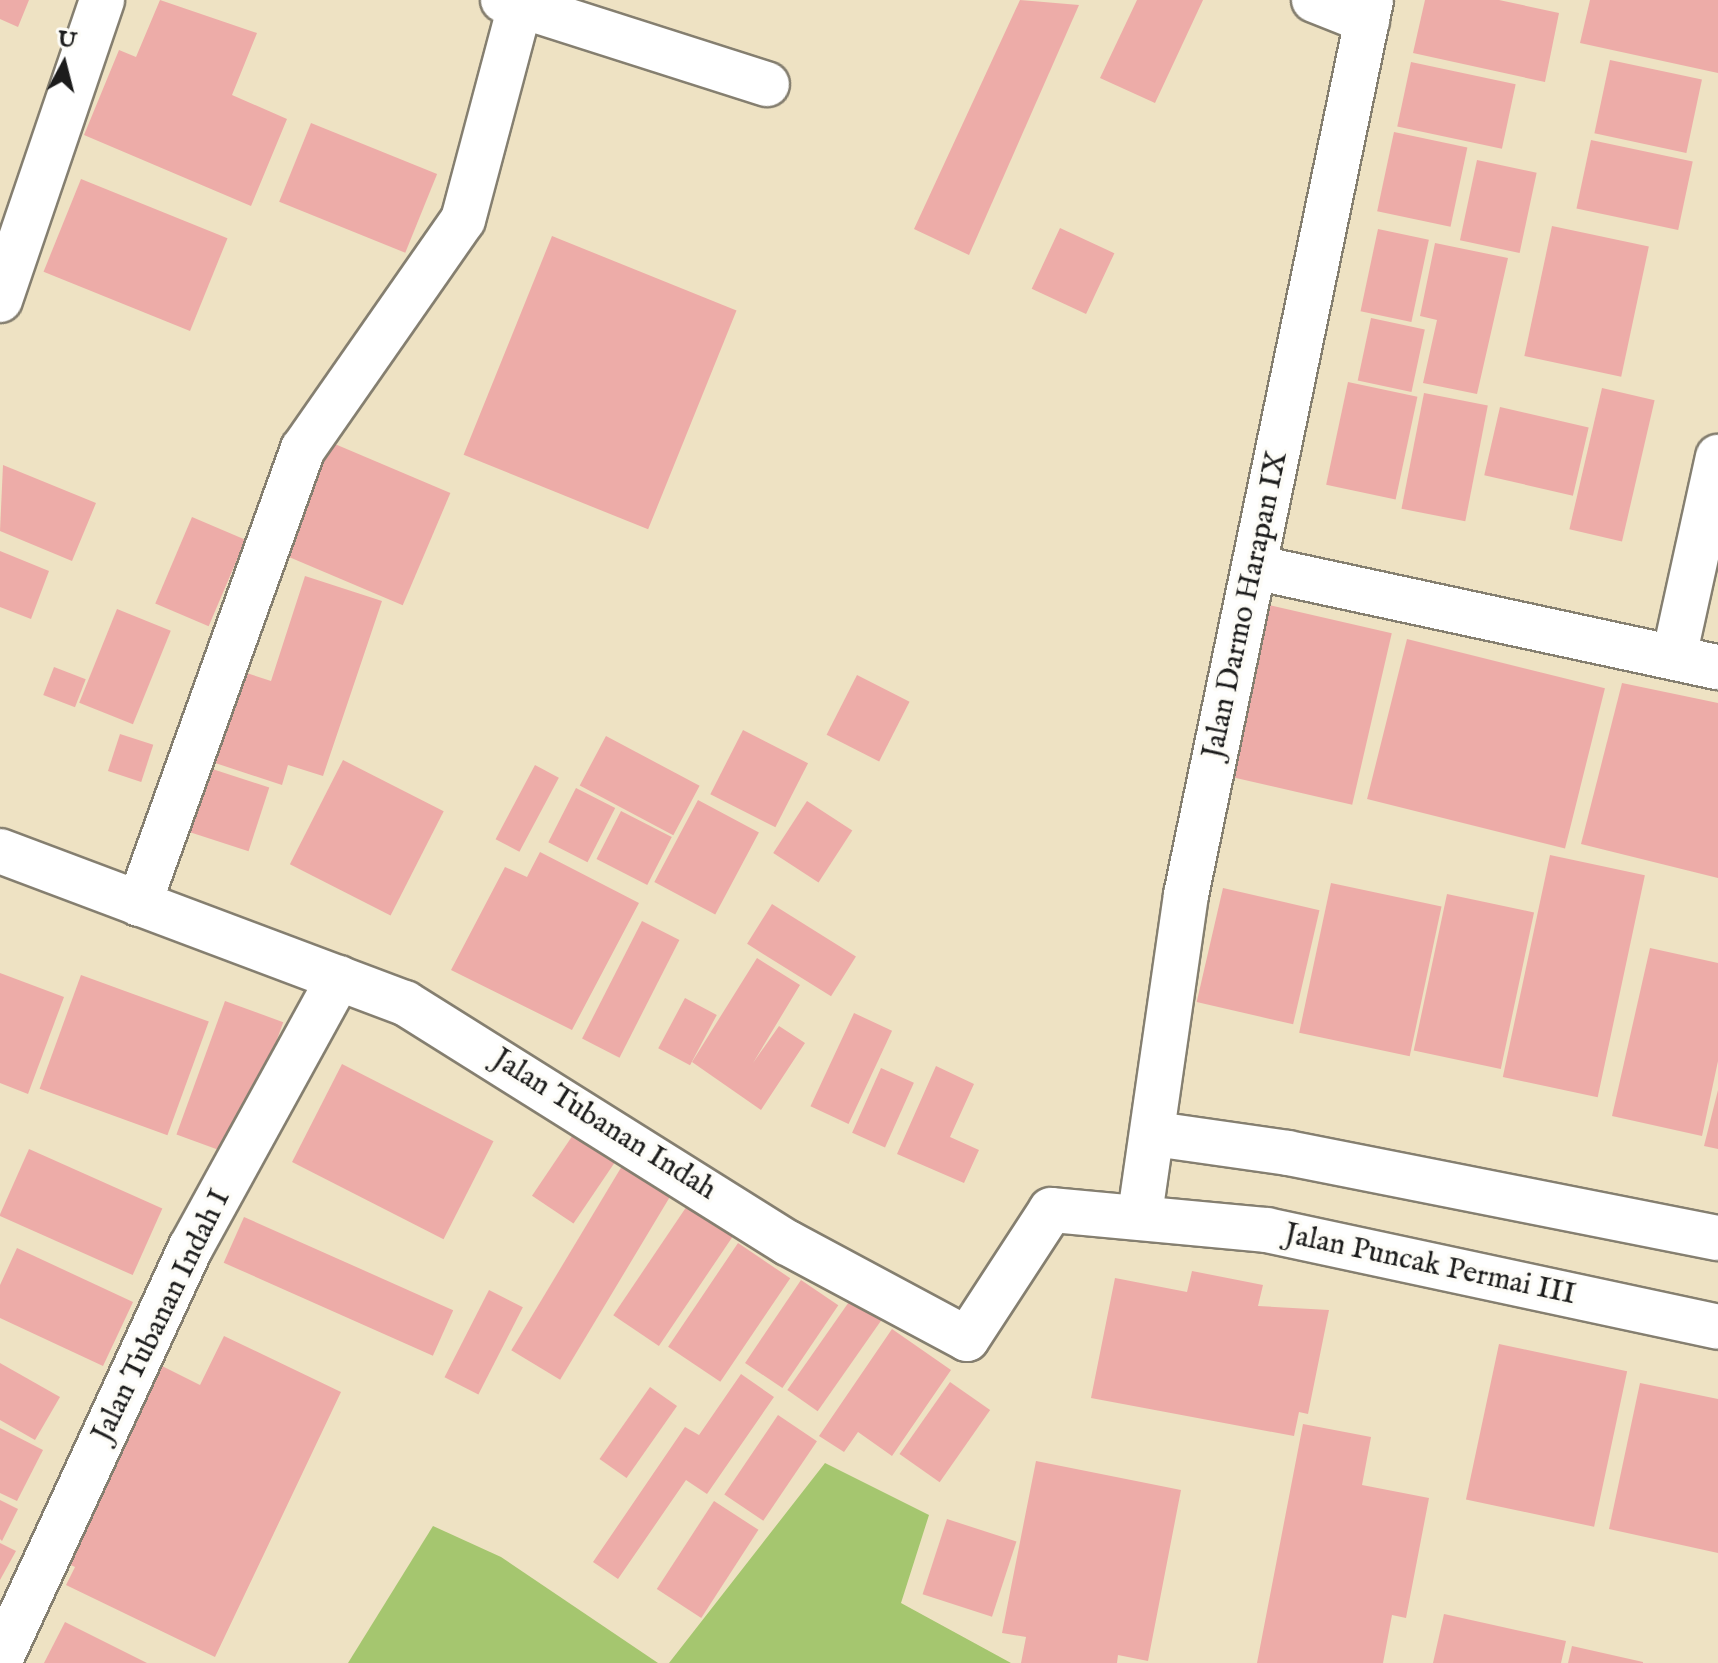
<!DOCTYPE html>
<html>
<head>
<meta charset="utf-8">
<style>
	body { margin:0 }
	#map { position:relative; width:1718px; height:1663px; overflow:hidden; background:#eee2c3; font-family:"IM FELL English",serif }
	div>[style] { position:absolute }
	[style*='--x'] { left:calc(var(--x)*1px); top:calc(var(--y)*1px); width:calc(var(--w)*1px); rotate:calc(var(--a)*1deg) }
	.green>* { inset:0; background:#a5c66f }
	.building>* { inset:0; background:#edaca8; transform-origin:0 0 }
	.roads { filter:drop-shadow(2px 0 #857f70) drop-shadow(-2px 0 #857f70) drop-shadow(0 2px #857f70) drop-shadow(0 -2px #857f70) }
	.minor>* { height:44px; margin:-22px; padding:0 22px; transform-origin:22px; border-radius:22px; background:#fff }
	span { translate:-50% -50%; white-space:nowrap; text-align:center; line-height:1.15; -webkit-text-stroke:7px #fdfcf7; paint-order:stroke }
	.street-label { font-size:30px; color:#1c1c1c }
	.north { position:absolute; left:24px; top:24px; width:80px; height:80px; -webkit-text-stroke:6px #fdfcf7; paint-order:stroke; rotate:7deg; font-size:22px; font-weight:700; line-height:32px; text-align:center; color:#1c1c1c }
	.north::after { content:''; display:block; margin:auto; width:28px; height:36px; background:#1c1c1c; clip-path:polygon(50% 0,100% 100%,50% 72%,0 100%) }
</style>
</head>
<body>
<div id="map">
	<div class="green">
		<i style="clip-path:polygon(825px 1463px,929px 1515px,901px 1603px,1011px 1663px,669px 1663px)"></i>
		<i style="clip-path:polygon(433px 1526px,501px 1557px,658px 1663px,348px 1663px)"></i>
	</div>
	<div class="building">
		<i style="clip-path:polygon(0 0,29px 0,18px 27px,0 19px)"></i>
		<i style="clip-path:polygon(160px 0,257px 33px,232px 95px,287px 119px,251px 206px,84px 135px,119px 50px,136px 57px)"></i>
		<i style="clip-path:polygon(1020px 0,1079px 5px,969px 255px,914px 229px)"></i>
		<i style="clip-path:polygon(1137px 0,1203px 0,1155px 103px,1100px 78px)"></i>
		<i style="clip-path:polygon(1425px 0,1499px 0,1559px 13px,1545px 82px,1413px 53px)"></i>
		<i style="clip-path:polygon(1590px 0,1718px 0,1718px 73px,1580px 43px)"></i>
		<i style="left:1610px;top:60px;width:94px;height:75px;rotate:12deg"></i>
		<i style="left:1411px;top:62px;width:107px;height:66px;rotate:12deg"></i>
		<i style="left:311px;top:123px;width:136px;height:85px;rotate:22deg"></i>
		<i style="left:1394px;top:132px;width:75px;height:81px;rotate:12deg"></i>
		<i style="left:1591px;top:140px;width:104px;height:70px;rotate:12deg"></i>
		<i style="left:1477px;top:160px;width:61px;height:82px;rotate:12deg"></i>
		<i style="left:81px;top:179px;width:158px;height:100px;rotate:22deg"></i>
		<i style="left:1552px;top:226px;width:99px;height:133px;rotate:12deg"></i>
		<i style="left:1060px;top:228px;width:60px;height:67px;rotate:25deg"></i>
		<i style="left:1378px;top:229px;width:52px;height:84px;rotate:12deg"></i>
		<i style="left:552px;top:236px;width:199px;height:236px;rotate:22deg"></i>
		<i style="clip-path:polygon(1435px 243px,1508px 258px,1477px 394px,1423px 383px,1437px 320px,1420px 316px)"></i>
		<i style="left:1371px;top:318px;width:55px;height:64px;rotate:12deg"></i>
		<i style="left:1348px;top:382px;width:71px;height:105px;rotate:12deg"></i>
		<i style="left:1602px;top:388px;width:54px;height:145px;rotate:13deg"></i>
		<i style="left:1424px;top:393px;width:65px;height:118px;rotate:11deg"></i>
		<i style="left:1500px;top:407px;width:91px;height:70px;rotate:13deg"></i>
		<i style="left:316px;top:436px;width:146px;height:122px;rotate:23deg"></i>
		<i style="clip-path:polygon(3px 465px,96px 503px,72px 561px,0 531px)"></i>
		<i style="left:192px;top:517px;width:58px;height:94px;rotate:23deg"></i>
		<i style="clip-path:polygon(0 551px,49px 571px,31px 619px,0 607px)"></i>
		<i style="clip-path:polygon(305px 576px,382px 601px,323px 776px,288px 765px,282px 785px,197px 757px,228px 667px,271px 681px)"></i>
		<i style="left:1269px;top:605px;width:126px;height:176px;rotate:13deg"></i>
		<i style="left:117px;top:609px;width:58px;height:101px;rotate:22deg"></i>
		<i style="left:1407px;top:639px;width:204px;height:165px;rotate:14deg"></i>
		<i style="left:54px;top:667px;width:34px;height:30px;rotate:21deg"></i>
		<i style="left:857px;top:675px;width:59px;height:67px;rotate:27deg"></i>
		<i style="clip-path:polygon(1622px 683px,1718px 703px,1718px 878px,1581px 844px)"></i>
		<i style="left:743px;top:730px;width:73px;height:72px;rotate:27deg"></i>
		<i style="left:120px;top:734px;width:35px;height:39px;rotate:18deg"></i>
		<i style="left:606px;top:736px;width:106px;height:56px;rotate:28deg"></i>
		<i style="left:343px;top:760px;width:113px;height:117px;rotate:27deg"></i>
		<i style="left:197px;top:764px;width:76px;height:67px;rotate:18deg"></i>
		<i style="left:535px;top:765px;width:27px;height:84px;rotate:28deg"></i>
		<i style="left:576px;top:788px;width:44px;height:61px;rotate:27deg"></i>
		<i style="left:698px;top:800px;width:69px;height:93px;rotate:28deg"></i>
		<i style="left:807px;top:801px;width:54px;height:62px;rotate:33deg"></i>
		<i style="left:621px;top:811px;width:57px;height:54px;rotate:27deg"></i>
		<i style="clip-path:polygon(540px 852px,639px 903px,572px 1030px,451px 970px,505px 867px,527px 877px)"></i>
		<i style="left:1550px;top:855px;width:97px;height:227px;rotate:12deg"></i>
		<i style="left:1331px;top:883px;width:113px;height:153px;rotate:12deg"></i>
		<i style="left:1223px;top:888px;width:99px;height:117px;rotate:13deg"></i>
		<i style="left:1447px;top:894px;width:89px;height:160px;rotate:12deg"></i>
		<i style="left:772px;top:904px;width:99px;height:47px;rotate:32deg"></i>
		<i style="left:642px;top:921px;width:42px;height:132px;rotate:27deg"></i>
		<i style="clip-path:polygon(1650px 948px,1718px 963px,1718px 1061px,1702px 1136px,1612px 1116px)"></i>
		<i style="clip-path:polygon(757px 958px,800px 985px,753px 1063px,779px 1026px,805px 1043px,761px 1110px,692px 1062px)"></i>
		<i style="clip-path:polygon(0 973px,64px 997px,28px 1094px,0 1083px)"></i>
		<i style="left:81px;top:975px;width:136px;height:121px;rotate:20deg"></i>
		<i style="left:685px;top:998px;width:36px;height:57px;rotate:28deg"></i>
		<i style="left:225px;top:1001px;width:62px;height:142px;rotate:20deg"></i>
		<i style="left:854px;top:1013px;width:42px;height:103px;rotate:25deg"></i>
		<i style="left:342px;top:1064px;width:170px;height:110px;rotate:27deg"></i>
		<i style="clip-path:polygon(936px 1066px,974px 1084px,950px 1137px,979px 1150px,964px 1183px,897px 1154px)"></i>
		<i style="left:881px;top:1068px;width:36px;height:71px;rotate:24deg"></i>
		<i style="clip-path:polygon(1718px 1090px,1718px 1149px,1704px 1146px)"></i>
		<i style="left:579px;top:1126px;width:50px;height:84px;rotate:34deg"></i>
		<i style="left:29px;top:1149px;width:146px;height:73px;rotate:24deg"></i>
		<i style="left:622px;top:1166px;width:57px;height:215px;rotate:31deg"></i>
		<i style="left:691px;top:1200px;width:55px;height:139px;rotate:34deg"></i>
		<i style="left:244px;top:1217px;width:229px;height:50px;rotate:24deg"></i>
		<i style="left:738px;top:1243px;width:63px;height:125px;rotate:34deg"></i>
		<i style="clip-path:polygon(17px 1248px,133px 1302px,103px 1366px,0 1318px,0 1285px)"></i>
		<i style="clip-path:polygon(1192px 1271px,1263px 1285px,1258px 1306px,1329px 1310px,1308px 1414px,1299px 1412px,1294px 1436px,1091px 1398px,1115px 1278px,1187px 1292px)"></i>
		<i style="left:801px;top:1280px;width:45px;height:100px;rotate:34deg"></i>
		<i style="left:489px;top:1290px;width:38px;height:98px;rotate:27deg"></i>
		<i style="left:851px;top:1299px;width:37px;height:111px;rotate:35deg"></i>
		<i style="clip-path:polygon(892px 1329px,951px 1370px,892px 1456px,858px 1432px,844px 1452px,819px 1436px)"></i>
		<i style="clip-path:polygon(224px 1336px,341px 1392px,215px 1657px,66px 1585px,75px 1567px,62px 1561px,160px 1365px,200px 1385px)"></i>
		<i style="left:1499px;top:1344px;width:131px;height:159px;rotate:12deg"></i>
		<i style="clip-path:polygon(0 1363px,60px 1397px,35px 1440px,0 1420px)"></i>
		<i style="clip-path:polygon(741px 1374px,774px 1397px,707px 1494px,686px 1480px,618px 1579px,593px 1562px,685px 1427px,699px 1435px)"></i>
		<i style="left:950px;top:1382px;width:49px;height:88px;rotate:35deg"></i>
		<i style="clip-path:polygon(1640px 1383px,1718px 1399px,1718px 1553px,1609px 1529px)"></i>
		<i style="left:650px;top:1387px;width:33px;height:88px;rotate:35deg"></i>
		<i style="left:778px;top:1415px;width:47px;height:96px;rotate:34deg"></i>
		<i style="clip-path:polygon(1303px 1424px,1371px 1437px,1362px 1485px,1429px 1498px,1406px 1618px,1392px 1615px,1383px 1663px,1257px 1663px)"></i>
		<i style="clip-path:polygon(0 1428px,43px 1450px,17px 1501px,0 1493px)"></i>
		<i style="clip-path:polygon(1036px 1461px,1181px 1490px,1148px 1661px,1118px 1655px,1117px 1663px,1021px 1663px,1026px 1637px,1002px 1633px)"></i>
		<i style="clip-path:polygon(0 1500px,18px 1509px,2px 1541px,0 1539px)"></i>
		<i style="left:714px;top:1501px;width:53px;height:105px;rotate:33deg"></i>
		<i style="left:947px;top:1519px;width:73px;height:79px;rotate:18deg"></i>
		<i style="clip-path:polygon(0 1543px,16px 1551px,0 1580px)"></i>
		<i style="clip-path:polygon(1444px 1614px,1566px 1641px,1561px 1663px,1433px 1663px)"></i>
		<i style="clip-path:polygon(65px 1622px,147px 1663px,44px 1663px)"></i>
		<i style="clip-path:polygon(1572px 1646px,1643px 1662px,1643px 1663px,1568px 1663px)"></i>
	</div>
	<div class="roads">
		<div class="minor">
			<i style="--x:503;--y:0;--w:277;--a:17.7"></i>
			<i style="--x:1314;--y:0;--w:57;--a:21.6"></i>
			<i style="--x:0;--y:300;--w:317;--a:-71.2"></i>
			<i style="--x:1254;--y:567;--w:475;--a:12.2"></i>
			<i style="--x:1674;--y:657;--w:205;--a:-77.6"></i>
			<i style="--x:0;--y:851;--w:433;--a:20.6"></i>
			<i style="--x:405;--y:1003;--w:452;--a:32.1"></i>
			<i style="--x:788;--y:1243;--w:203;--a:28.2"></i>
			<i style="--x:967;--y:1339;--w:154;--a:-56.9"></i>
			<i style="--x:1051;--y:1210;--w:217;--a:5.3"></i>
			<i style="--x:1267;--y:1230;--w:461;--a:12.1"></i>
			<i style="--x:139;--y:904;--w:484;--a:-70.2"></i>
			<i style="--x:303;--y:449;--w:279;--a:-55.1"></i>
			<i style="--x:463;--y:220;--w:221;--a:-75.1"></i>
			<i style="--x:1155;--y:1134;--w:134;--a:8.1"></i>
			<i style="--x:1288;--y:1153;--w:438;--a:11.2"></i>
			<i style="--x:1140;--y:1214;--w:322;--a:-81.8"></i>
			<i style="--x:1186;--y:895;--w:914;--a:-78.32"></i>
			<i style="--x:0;--y:1660;--w:455;--a:-65.2"></i>
			<i style="--x:191;--y:1247;--w:307;--a:-61.2"></i>
		</div>
	</div>
	<div class="street-label">
		<span style="left:1246px;top:605px;rotate:-78deg">Jalan Darmo Harapan IX</span>
		<span style="left:604px;top:1125px;rotate:32deg">Jalan Tubanan Indah</span>
		<span style="left:1430px;top:1265px;rotate:12deg">Jalan Puncak Permai III</span>
		<span style="left:162px;top:1316px;rotate:-64deg">Jalan Tubanan Indah I</span>
	</div>
	<div class="north">U</div>
</div>
</body>
</html>
